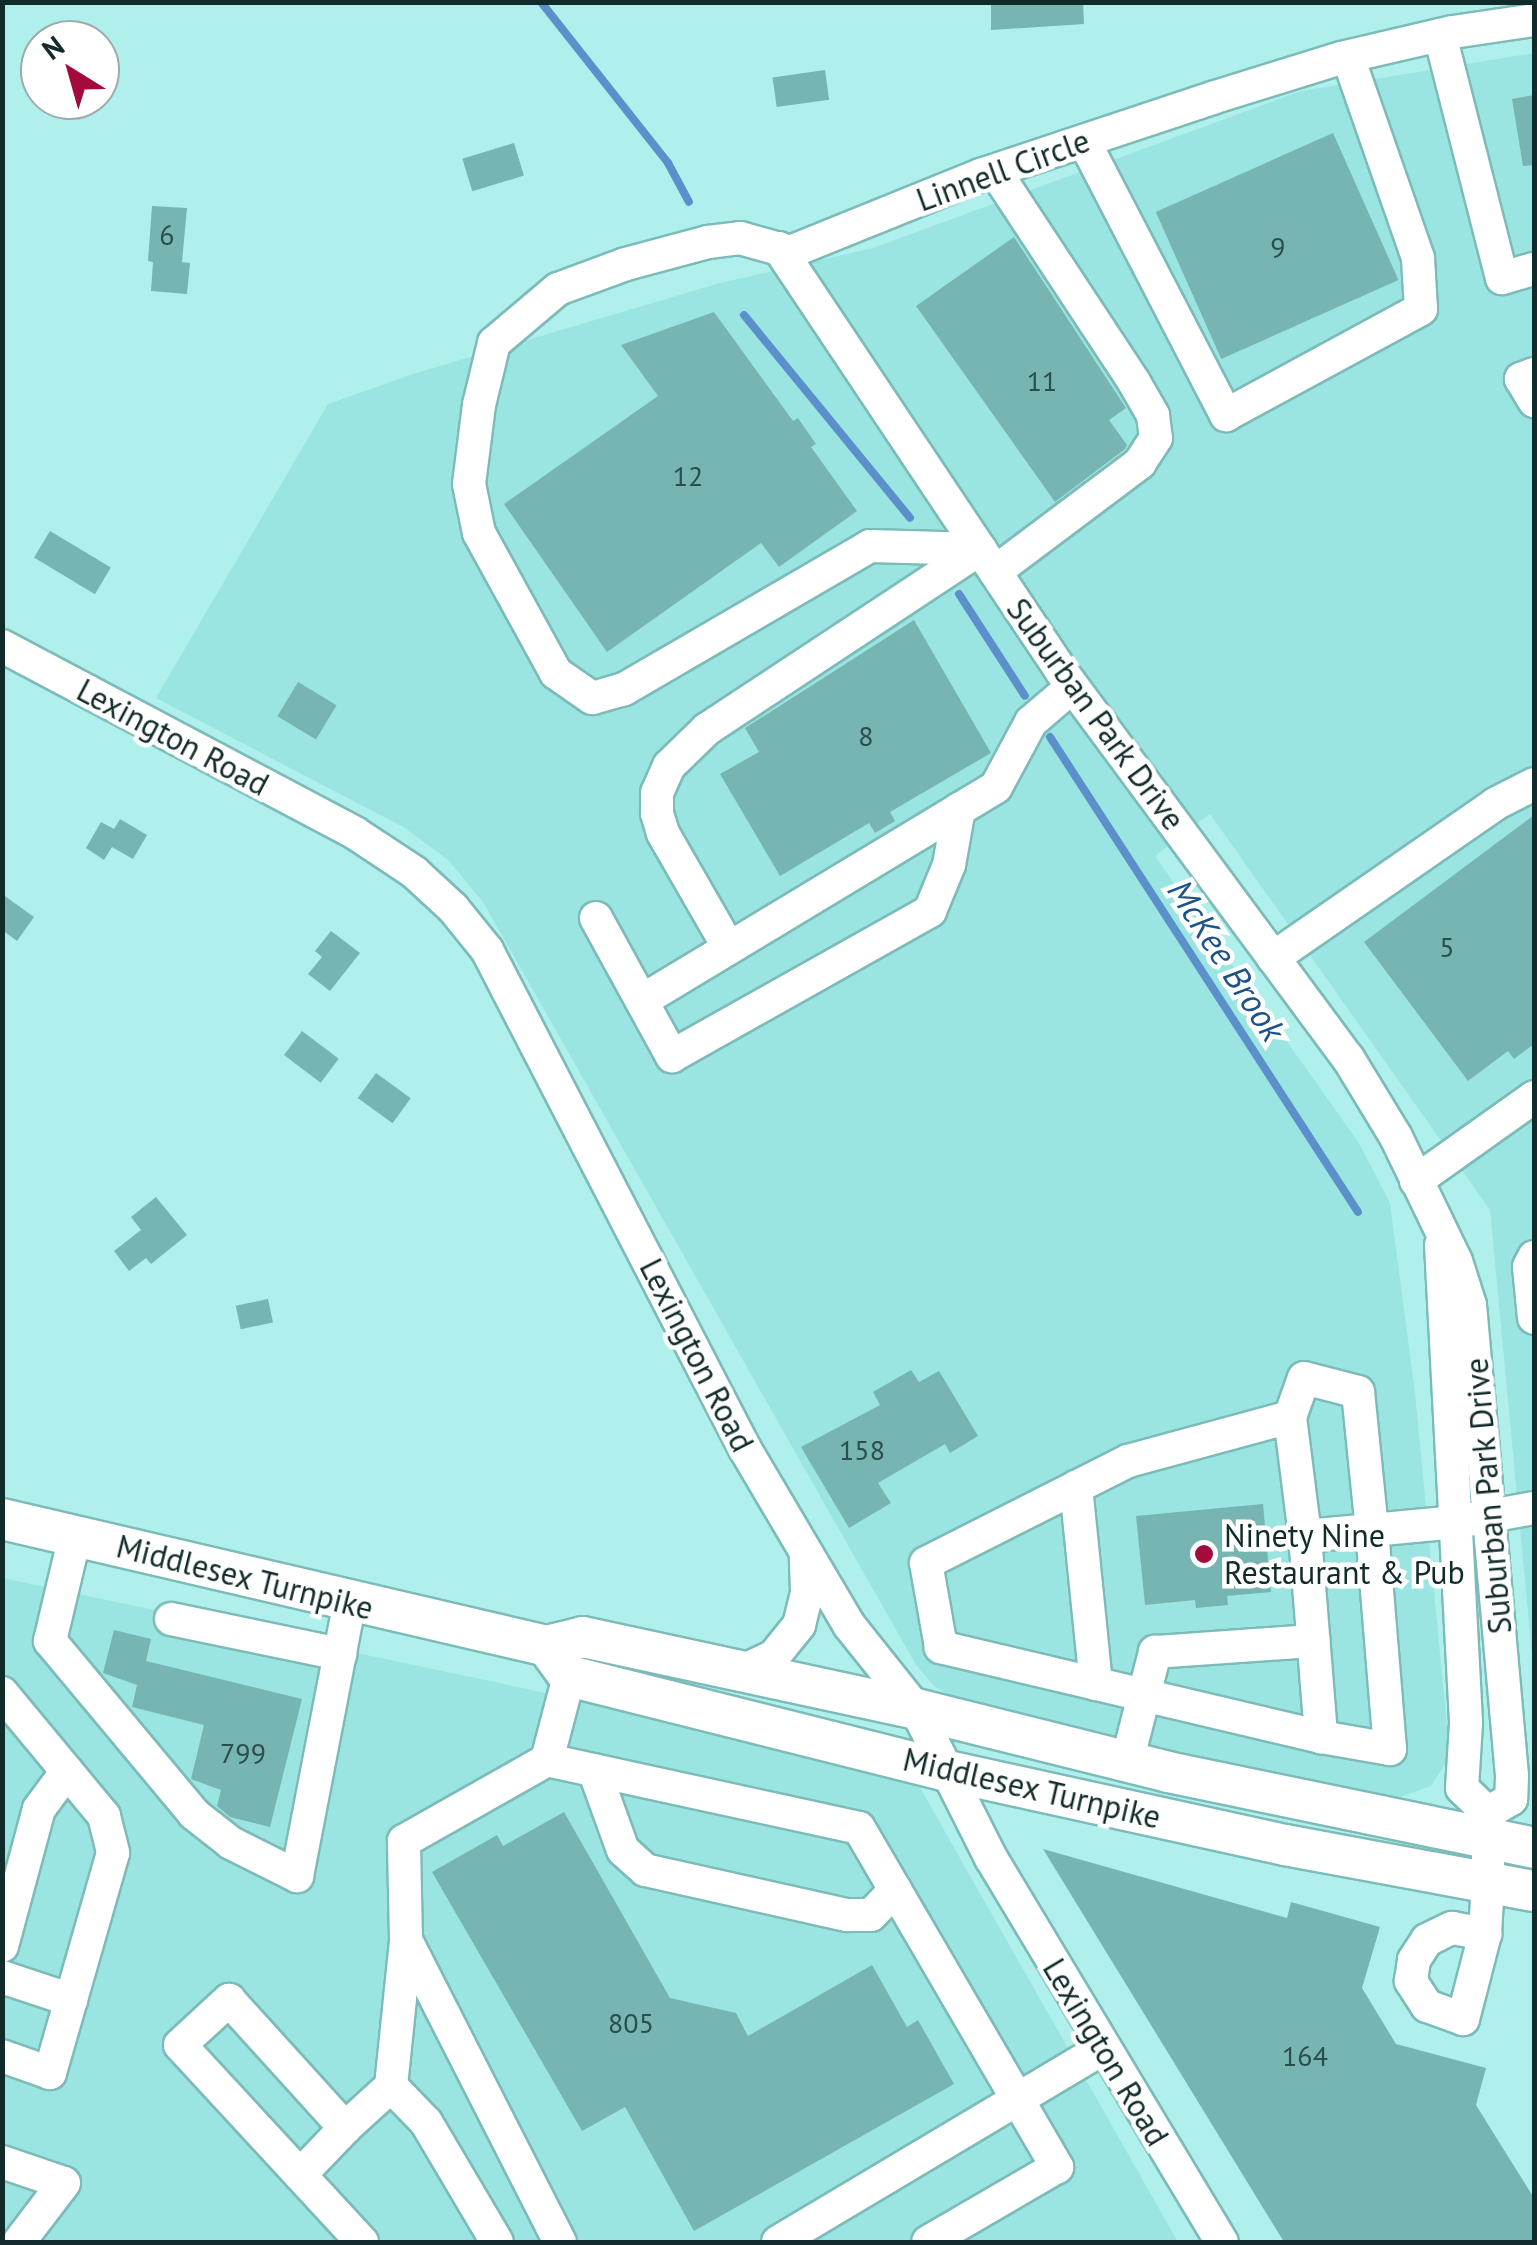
<!DOCTYPE html>
<html>
<head>
<meta charset="utf-8">
<style>
	body { margin:0 }
	#map { position:relative; width:1537px; height:2245px; overflow:hidden; background:#aff0ed; font-family:"PT Sans",sans-serif }
	div>[style] { position:absolute }
	[style*='--x'] { left:calc(var(--x)*1px); top:calc(var(--y)*1px); width:calc(var(--w)*1px); rotate:calc(var(--a)*1deg) }
	.built>* { inset:0; background:#9ae5e2 }
	.stream>* { height:8px; margin:-4px; padding:0 4px; transform-origin:4px; border-radius:4px; background:#5b90cb }
	.building>* { inset:0; background:#76b5b2; transform-origin:0 0 }
	.roads { filter:drop-shadow(2px 0 #7cbbb8) drop-shadow(-2px 0 #7cbbb8) drop-shadow(0 2px #7cbbb8) drop-shadow(0 -2px #7cbbb8) }
	.minor>* { height:32px; margin:-16px; padding:0 16px; transform-origin:16px; border-radius:16px; background:#fff }
	.major>* { height:40px; margin:-20px; padding:0 20px; transform-origin:20px; border-radius:20px; background:#fff }
	.dots>* { width:28px; height:28px; translate:-50% -50%; box-sizing:border-box; border:5px solid #fff; border-radius:50% }
	span { translate:-50% -50%; white-space:nowrap; text-align:center; line-height:1.15; -webkit-text-stroke:9px #fff; paint-order:stroke }
	.number-label { font-size:28px; color:#2a4e4c }
	.number-label span { -webkit-text-stroke-width:0 }
	.street-label { font-size:32px; color:#112b2a }
	.poi-label { font-size:32px; color:#112b2a }
	.left { translate:0 -50%; text-align:left }
	.water-label { font-size:35px; color:#1b528a; font-style:italic }
	.frame { position:absolute; inset:0; border:5px solid #112b2a; pointer-events:none }
	.north { position:absolute; left:20px; top:20px; width:100px; height:100px; box-sizing:border-box; background:#fff; border:2px solid #a0aaaa; border-radius:50%; rotate:323deg; font-size:28px; font-weight:700; line-height:40px; text-align:center; color:#112b2a }
	.north::after { content:''; display:block; margin:auto; width:35px; height:45px; background:#a50a3c; clip-path:polygon(50% 0,100% 100%,50% 72%,0 100%) }
</style>
</head>
<body>
<div id="map">
	<div class="built">
		<i style="clip-path:polygon(1534px 53px,1534px 1676px,1490px 1210px,1210px 814px,1155px 856px,1359px 1143px,1390px 1203px,1415px 1393px,1450px 1757px,1431px 1786px,1395px 1799px,978px 1712px,935px 1687px,916px 1665px,483px 902px,448px 860px,405px 828px,156px 698px,328px 404px,416px 373px,720px 283px,873px 248px,1301px 91px)"></i>
		<i style="clip-path:polygon(3px 1578px,910px 1770px,1178px 2242px,3px 2242px)"></i>
	</div>
	<div class="stream">
		<i style="--x:541;--y:2;--w:205;--a:51.7"></i>
		<i style="--x:668;--y:163;--w:44;--a:61.7"></i>
		<i style="--x:744;--y:315;--w:262;--a:50.7"></i>
		<i style="--x:959;--y:594;--w:121;--a:57.1"></i>
		<i style="--x:1050;--y:737;--w:566;--a:57.04"></i>
	</div>
	<div class="building">
		<i style="clip-path:polygon(991px 2px,1083px 2px,1084px 24px,991px 30px)"></i>
		<i style="left:825px;top:70px;width:30px;height:53px;rotate:82deg"></i>
		<i style="clip-path:polygon(1534px 95px,1534px 165px,1523px 166px,1512px 99px)"></i>
		<i style="left:1333px;top:133px;width:161px;height:194px;rotate:66deg"></i>
		<i style="left:514px;top:143px;width:34px;height:54px;rotate:73deg"></i>
		<i style="clip-path:polygon(152px 206px,187px 208px,182px 262px,190px 263px,187px 294px,151px 291px,153px 262px,148px 261px)"></i>
		<i style="clip-path:polygon(1014px 237px,1126px 408px,1109px 420px,1127px 445px,1125px 449px,1055px 502px,916px 306px)"></i>
		<i style="clip-path:polygon(714px 312px,793px 421px,798px 418px,816px 444px,811px 447px,857px 511px,779px 567px,761px 543px,607px 652px,504px 504px,658px 396px,621px 345px)"></i>
		<i style="left:50px;top:531px;width:71px;height:31px;rotate:31deg"></i>
		<i style="clip-path:polygon(914px 620px,991px 753px,890px 812px,895px 821px,875px 833px,869px 823px,780px 876px,720px 774px,759px 752px,745px 728px)"></i>
		<i style="left:298px;top:682px;width:45px;height:40px;rotate:31deg"></i>
		<i style="clip-path:polygon(1534px 815px,1534px 1044px,1514px 1059px,1508px 1051px,1468px 1081px,1364px 942px)"></i>
		<i style="clip-path:polygon(120px 819px,147px 835px,133px 859px,112px 847px,104px 860px,86px 848px,101px 822px,114px 829px)"></i>
		<i style="clip-path:polygon(2px 894px,34px 917px,17px 941px,2px 930px)"></i>
		<i style="clip-path:polygon(331px 931px,360px 953px,330px 991px,308px 974px,322px 957px,315px 951px)"></i>
		<i style="left:302px;top:1031px;width:46px;height:30px;rotate:37deg"></i>
		<i style="left:376px;top:1073px;width:43px;height:31px;rotate:36deg"></i>
		<i style="clip-path:polygon(156px 1197px,187px 1235px,151px 1264px,146px 1258px,129px 1271px,114px 1251px,141px 1230px,131px 1217px)"></i>
		<i style="left:268px;top:1299px;width:24px;height:33px;rotate:78deg"></i>
		<i style="clip-path:polygon(911px 1370px,919px 1382px,939px 1371px,978px 1436px,950px 1453px,945px 1444px,878px 1483px,891px 1503px,849px 1528px,801px 1447px,880px 1405px,873px 1392px)"></i>
		<i style="clip-path:polygon(1263px 1504px,1271px 1592px,1227px 1596px,1228px 1605px,1196px 1608px,1195px 1600px,1145px 1605px,1136px 1516px)"></i>
		<i style="clip-path:polygon(114px 1630px,151px 1639px,146px 1661px,302px 1699px,270px 1827px,230px 1817px,217px 1806px,221px 1790px,191px 1779px,204px 1725px,132px 1707px,137px 1685px,103px 1673px)"></i>
		<i style="clip-path:polygon(564px 1812px,670px 1998px,736px 2013px,748px 2036px,872px 1965px,907px 2027px,918px 2020px,954px 2084px,694px 2231px,625px 2107px,582px 2131px,432px 1872px,497px 1835px,503px 1846px)"></i>
		<i style="clip-path:polygon(1043px 1849px,1287px 1918px,1291px 1902px,1380px 1927px,1362px 1988px,1396px 2044px,1486px 2068px,1476px 2105px,1534px 2198px,1534px 2242px,1284px 2242px)"></i>
	</div>
	<div class="roads">
		<div class="minor">
			<i style="--x:1440;--y:35;--w:251;--a:75.7"></i>
			<i style="--x:1502;--y:278;--w:33;--a:-16"></i>
			<i style="--x:1084;--y:141;--w:309;--a:62.6"></i>
			<i style="--x:1226;--y:415;--w:222;--a:-28.5"></i>
			<i style="--x:1421;--y:309;--w:51;--a:-93.4"></i>
			<i style="--x:1418;--y:258;--w:213;--a:-109.2"></i>
			<i style="--x:995;--y:171;--w:253;--a:56.6"></i>
			<i style="--x:1134;--y:382;--w:38;--a:60"></i>
			<i style="--x:1153;--y:415;--w:23;--a:83"></i>
			<i style="--x:1156;--y:438;--w:30;--a:123"></i>
			<i style="--x:1140;--y:463;--w:181;--a:143.1"></i>
			<i style="--x:779;--y:248;--w:510;--a:56.28"></i>
			<i style="--x:1062;--y:672;--w:480;--a:53.5"></i>
			<i style="--x:1348;--y:1058;--w:92;--a:58.7"></i>
			<i style="--x:1396;--y:1137;--w:138;--a:64.2"></i>
			<i style="--x:1456;--y:1261;--w:46;--a:72.3"></i>
			<i style="--x:1470;--y:1305;--w:473;--a:84.9"></i>
			<i style="--x:1512;--y:1776;--w:23;--a:92"></i>
			<i style="--x:1511;--y:1799;--w:27;--a:149"></i>
			<i style="--x:1534;--y:374;--w:14;--a:159"></i>
			<i style="--x:1521;--y:379;--w:26;--a:59"></i>
			<i style="--x:980;--y:549;--w:110;--a:-178.4"></i>
			<i style="--x:870;--y:546;--w:285;--a:149.8"></i>
			<i style="--x:624;--y:689;--w:33;--a:164"></i>
			<i style="--x:592;--y:698;--w:44;--a:-145.2"></i>
			<i style="--x:556;--y:673;--w:160;--a:-118.8"></i>
			<i style="--x:479;--y:533;--w:50;--a:-101.5"></i>
			<i style="--x:469;--y:484;--w:80;--a:-82.8"></i>
			<i style="--x:479;--y:405;--w:64;--a:-76.4"></i>
			<i style="--x:494;--y:343;--w:84;--a:-40.2"></i>
			<i style="--x:558;--y:289;--w:72;--a:-20.2"></i>
			<i style="--x:626;--y:264;--w:85;--a:-15"></i>
			<i style="--x:708;--y:242;--w:32;--a:-7"></i>
			<i style="--x:740;--y:238;--w:52;--a:15.6"></i>
			<i style="--x:790;--y:252;--w:206;--a:-22"></i>
			<i style="--x:981;--y:175;--w:243;--a:-18.4"></i>
			<i style="--x:1212;--y:98;--w:135;--a:-17.2"></i>
			<i style="--x:1341;--y:58;--w:115;--a:-13.1"></i>
			<i style="--x:1453;--y:32;--w:82;--a:-8.4"></i>
			<i style="--x:2;--y:646;--w:399;--a:27.9"></i>
			<i style="--x:355;--y:833;--w:71;--a:33.5"></i>
			<i style="--x:414;--y:872;--w:53;--a:42.7"></i>
			<i style="--x:453;--y:908;--w:54;--a:51"></i>
			<i style="--x:487;--y:950;--w:562;--a:62.66"></i>
			<i style="--x:745;--y:1449;--w:204;--a:59.4"></i>
			<i style="--x:849;--y:1625;--w:107;--a:51.4"></i>
			<i style="--x:916;--y:1709;--w:167;--a:63.3"></i>
			<i style="--x:991;--y:1858;--w:448;--a:59"></i>
			<i style="--x:596;--y:918;--w:158;--a:61.2"></i>
			<i style="--x:672;--y:1056;--w:296;--a:-29.3"></i>
			<i style="--x:930;--y:911;--w:50;--a:-67.6"></i>
			<i style="--x:949;--y:865;--w:57;--a:-79.9"></i>
			<i style="--x:729;--y:948;--w:133;--a:-119.9"></i>
			<i style="--x:663;--y:833;--w:21;--a:-107"></i>
			<i style="--x:657;--y:813;--w:20;--a:-90"></i>
			<i style="--x:657;--y:793;--w:30;--a:-66"></i>
			<i style="--x:669;--y:766;--w:53;--a:-44.2"></i>
			<i style="--x:707;--y:729;--w:327;--a:-33.4"></i>
			<i style="--x:1273;--y:958;--w:270;--a:-34.7"></i>
			<i style="--x:1495;--y:804;--w:44;--a:-27.1"></i>
			<i style="--x:643;--y:1000;--w:412;--a:-31.1"></i>
			<i style="--x:996;--y:787;--w:74;--a:-61.7"></i>
			<i style="--x:1031;--y:722;--w:54;--a:-40.5"></i>
			<i style="--x:1416;--y:1181;--w:145;--a:-35.4"></i>
			<i style="--x:1441;--y:1245;--w:479;--a:87"></i>
			<i style="--x:1466;--y:1723;--w:65;--a:93.5"></i>
			<i style="--x:1462;--y:1788;--w:36;--a:44"></i>
			<i style="--x:1488;--y:1813;--w:69;--a:90"></i>
			<i style="--x:1488;--y:1882;--w:52;--a:93.3"></i>
			<i style="--x:1485;--y:1934;--w:88;--a:104.5"></i>
			<i style="--x:1463;--y:2019;--w:38;--a:-160"></i>
			<i style="--x:1427;--y:2006;--w:30;--a:-123"></i>
			<i style="--x:1411;--y:1981;--w:21;--a:-82"></i>
			<i style="--x:1414;--y:1960;--w:24;--a:-57"></i>
			<i style="--x:1427;--y:1940;--w:28;--a:-26"></i>
			<i style="--x:1452;--y:1928;--w:34;--a:10"></i>
			<i style="--x:1534;--y:1257;--w:11;--a:117"></i>
			<i style="--x:1529;--y:1267;--w:51;--a:84.4"></i>
			<i style="--x:1290;--y:1417;--w:41;--a:-70.3"></i>
			<i style="--x:1304;--y:1378;--w:56;--a:14.5"></i>
			<i style="--x:1358;--y:1392;--w:139;--a:84.2"></i>
			<i style="--x:1372;--y:1530;--w:220;--a:85.3"></i>
			<i style="--x:1390;--y:1749;--w:70;--a:-170.1"></i>
			<i style="--x:1321;--y:1737;--w:391;--a:-166.7"></i>
			<i style="--x:941;--y:1647;--w:85;--a:-100.1"></i>
			<i style="--x:926;--y:1563;--w:226;--a:-26.8"></i>
			<i style="--x:1128;--y:1461;--w:168;--a:-15.2"></i>
			<i style="--x:1290;--y:1417;--w:120;--a:82.8"></i>
			<i style="--x:1305;--y:1536;--w:67;--a:-5.1"></i>
			<i style="--x:1372;--y:1530;--w:85;--a:-5.4"></i>
			<i style="--x:1457;--y:1522;--w:78;--a:-10.3"></i>
			<i style="--x:1076;--y:1487;--w:198;--a:84.2"></i>
			<i style="--x:75;--y:1536;--w:108;--a:103.4"></i>
			<i style="--x:50;--y:1641;--w:225;--a:50.2"></i>
			<i style="--x:194;--y:1814;--w:47;--a:38.1"></i>
			<i style="--x:231;--y:1843;--w:74;--a:26.6"></i>
			<i style="--x:297;--y:1876;--w:279;--a:-79.1"></i>
			<i style="--x:1305;--y:1536;--w:202;--a:85.4"></i>
			<i style="--x:171;--y:1619;--w:173;--a:11.7"></i>
			<i style="--x:738;--y:1673;--w:40;--a:-25"></i>
			<i style="--x:774;--y:1656;--w:40;--a:-51"></i>
			<i style="--x:799;--y:1625;--w:34;--a:-76"></i>
			<i style="--x:807;--y:1592;--w:35;--a:-92"></i>
			<i style="--x:2;--y:1693;--w:160;--a:50.3"></i>
			<i style="--x:104;--y:1816;--w:38;--a:76"></i>
			<i style="--x:113;--y:1853;--w:229;--a:106"></i>
			<i style="--x:50;--y:2073;--w:51;--a:-160.5"></i>
			<i style="--x:547;--y:1760;--w:87;--a:-75.3"></i>
			<i style="--x:1127;--y:1762;--w:114;--a:-75.7"></i>
			<i style="--x:1155;--y:1652;--w:159;--a:-4"></i>
			<i style="--x:594;--y:1770;--w:85;--a:70.1"></i>
			<i style="--x:623;--y:1850;--w:30;--a:42"></i>
			<i style="--x:645;--y:1870;--w:207;--a:12.6"></i>
			<i style="--x:847;--y:1915;--w:24;--a:0"></i>
			<i style="--x:871;--y:1915;--w:35;--a:-46"></i>
			<i style="--x:406;--y:1940;--w:99;--a:-91.2"></i>
			<i style="--x:404;--y:1841;--w:164;--a:-29.5"></i>
			<i style="--x:547;--y:1760;--w:319;--a:12.3"></i>
			<i style="--x:859;--y:1828;--w:393;--a:59.7"></i>
			<i style="--x:1057;--y:2167;--w:149;--a:149.8"></i>
			<i style="--x:2;--y:1946;--w:142;--a:-74.9"></i>
			<i style="--x:39;--y:1809;--w:47;--a:-53.6"></i>
			<i style="--x:2;--y:1977;--w:73;--a:18.4"></i>
			<i style="--x:391;--y:2086;--w:50;--a:45.8"></i>
			<i style="--x:426;--y:2122;--w:139;--a:59.4"></i>
			<i style="--x:2;--y:2162;--w:65;--a:18.7"></i>
			<i style="--x:64;--y:2183;--w:74;--a:127.3"></i>
			<i style="--x:300;--y:2175;--w:65;--a:-46.2"></i>
			<i style="--x:362;--y:2242;--w:268;--a:-132.7"></i>
			<i style="--x:180;--y:2045;--w:67;--a:-42.6"></i>
			<i style="--x:229;--y:2000;--w:173;--a:47.8"></i>
			<i style="--x:345;--y:2128;--w:62;--a:-42.4"></i>
			<i style="--x:391;--y:2086;--w:147;--a:-84.1"></i>
			<i style="--x:406;--y:1940;--w:339;--a:63"></i>
			<i style="--x:778;--y:2242;--w:379;--a:-30.8"></i>
		</div>
		<div class="major">
			<i style="--x:2;--y:1519;--w:560;--a:13.12"></i>
			<i style="--x:547;--y:1646;--w:37;--a:-14"></i>
			<i style="--x:583;--y:1637;--w:341;--a:12.2"></i>
			<i style="--x:916;--y:1709;--w:260;--a:14"></i>
			<i style="--x:1168;--y:1772;--w:374;--a:11.7"></i>
			<i style="--x:547;--y:1646;--w:37;--a:54"></i>
			<i style="--x:569;--y:1676;--w:391;--a:14.1"></i>
			<i style="--x:948;--y:1771;--w:345;--a:12.4"></i>
			<i style="--x:1285;--y:1845;--w:253;--a:10.5"></i>
		</div>
	</div>
	<div class="dots">
		<i style="left:1204px;top:1554px;background:#a50a3c"></i>
	</div>
	<div class="number-label">
		<span style="left:167px;top:235px">6</span>
		<span style="left:1278px;top:247px">9</span>
		<span style="left:1042px;top:381px">11</span>
		<span style="left:688px;top:476px">12</span>
		<span style="left:866px;top:736px">8</span>
		<span style="left:1447px;top:947px">5</span>
		<span style="left:862px;top:1450px">158</span>
		<span style="left:243px;top:1753px">799</span>
		<span style="left:631px;top:2023px">805</span>
		<span style="left:1305px;top:2056px">164</span>
	</div>
	<div class="street-label">
		<span style="left:1003px;top:170px;rotate:-20deg">Linnell Circle</span>
		<span style="left:1096px;top:714px;rotate:54deg">Suburban Park Drive</span>
		<span style="left:173px;top:737px;rotate:28deg">Lexington Road</span>
		<span style="left:697px;top:1355px;rotate:63deg">Lexington Road</span>
		<span style="left:1488px;top:1496px;rotate:-95deg">Suburban Park Drive</span>
		<span style="left:245px;top:1577px;rotate:14deg">Middlesex Turnpike</span>
		<span style="left:1032px;top:1788px;rotate:13deg">Middlesex Turnpike</span>
		<span style="left:1106px;top:2052px;rotate:59deg">Lexington Road</span>
	</div>
	<div class="poi-label">
		<span class="left" style="left:1224px;top:1554px">Ninety Nine<br>Restaurant &amp; Pub</span>
	</div>
	<div class="water-label">
		<span style="left:1227px;top:960px;rotate:57deg">McKee Brook</span>
	</div>
	<div class="frame"></div>
	<div class="north">N</div>
</div>
</body>
</html>
